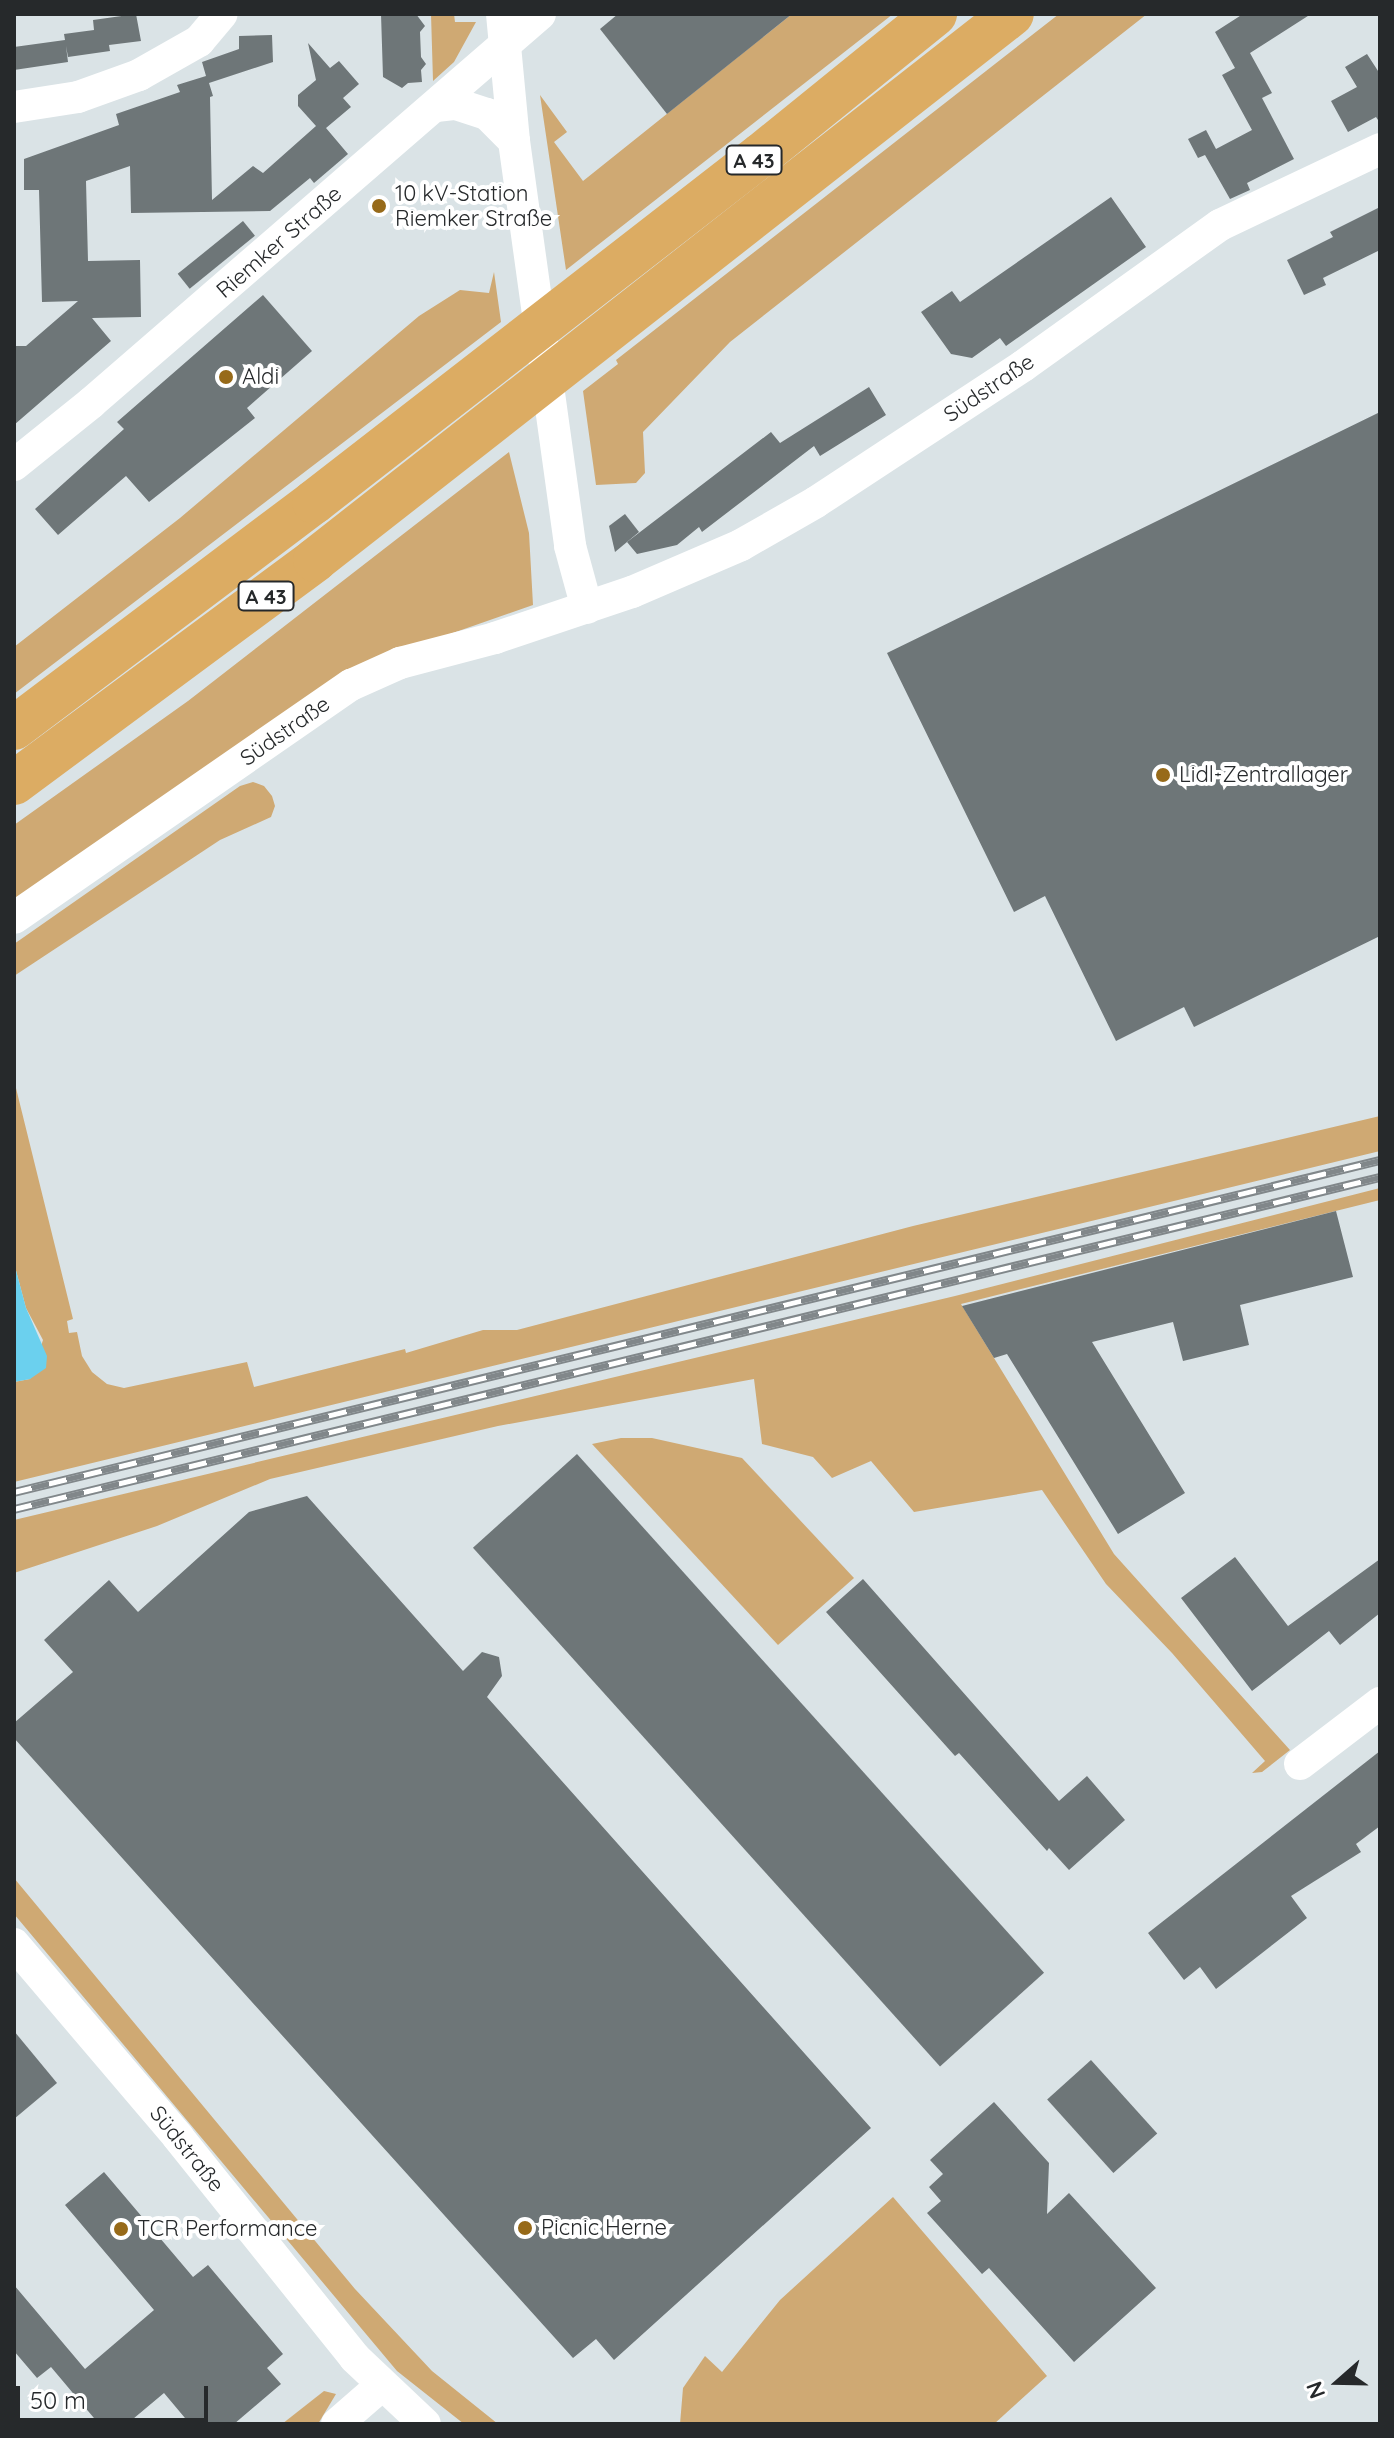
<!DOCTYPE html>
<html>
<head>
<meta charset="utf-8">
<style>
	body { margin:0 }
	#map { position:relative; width:1394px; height:2438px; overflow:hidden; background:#dae3e6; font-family:Quicksand,sans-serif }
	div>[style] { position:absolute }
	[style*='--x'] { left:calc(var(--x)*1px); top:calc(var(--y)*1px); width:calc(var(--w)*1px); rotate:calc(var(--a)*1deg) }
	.green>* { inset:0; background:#cfa973 }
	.water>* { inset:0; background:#6bd0ee }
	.building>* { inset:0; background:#6e7678; transform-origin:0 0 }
	.minor>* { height:32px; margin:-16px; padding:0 16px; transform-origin:16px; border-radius:16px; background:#fff }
	.highway>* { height:44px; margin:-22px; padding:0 22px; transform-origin:22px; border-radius:22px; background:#dcac63 }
	.rail>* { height:9px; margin-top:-4.5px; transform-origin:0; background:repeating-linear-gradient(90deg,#fff 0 18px,#81878a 0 36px); box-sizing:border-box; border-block:2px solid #81878a }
	.dots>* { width:22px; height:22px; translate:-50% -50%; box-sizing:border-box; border:4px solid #fff; border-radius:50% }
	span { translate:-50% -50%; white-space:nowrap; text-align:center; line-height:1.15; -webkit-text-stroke:8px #fff; paint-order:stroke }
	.shield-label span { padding:2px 6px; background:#fff; border:2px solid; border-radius:6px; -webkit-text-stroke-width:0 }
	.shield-label { font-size:20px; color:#26292b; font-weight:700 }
	.poi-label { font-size:22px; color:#26292b }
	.left { translate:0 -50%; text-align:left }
	.street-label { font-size:22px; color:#26292b }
	.frame { position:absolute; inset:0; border:16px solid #26292b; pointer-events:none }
	.north { position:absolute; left:1298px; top:2342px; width:80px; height:80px; -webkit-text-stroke:6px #fff; paint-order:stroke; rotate:250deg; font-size:22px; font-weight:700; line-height:32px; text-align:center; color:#26292b }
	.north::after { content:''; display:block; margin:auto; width:28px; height:36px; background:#26292b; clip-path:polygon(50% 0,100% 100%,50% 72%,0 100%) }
	.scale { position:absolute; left:16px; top:2386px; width:192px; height:36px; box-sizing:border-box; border:4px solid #26292b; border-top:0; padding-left:10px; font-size:24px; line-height:28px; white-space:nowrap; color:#26292b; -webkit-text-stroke:6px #fff; paint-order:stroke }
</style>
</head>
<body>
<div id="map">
	<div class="green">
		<i style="clip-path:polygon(431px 14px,454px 14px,455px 22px,476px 22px,454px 62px,433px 81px)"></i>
		<i style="clip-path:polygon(792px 14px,893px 14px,566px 270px,540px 95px,567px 132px,554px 142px,583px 181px)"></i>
		<i style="clip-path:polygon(1059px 14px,1147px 14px,730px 342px,643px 432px,645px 473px,636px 483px,596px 485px,583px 391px,618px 364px,616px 360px)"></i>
		<i style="clip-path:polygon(494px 272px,501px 322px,14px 694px,14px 647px,180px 518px,419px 316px,460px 290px,489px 293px)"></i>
		<i style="clip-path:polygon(509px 452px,529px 533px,533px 605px,387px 656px,14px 899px,14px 825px,188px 701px)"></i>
		<i style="clip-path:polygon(253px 782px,264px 786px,272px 796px,275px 806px,271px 817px,220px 840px,14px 976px,14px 944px,240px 786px)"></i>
		<i style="clip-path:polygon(14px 1080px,73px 1319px,67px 1321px,69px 1333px,77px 1332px,82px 1356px,92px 1372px,107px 1384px,124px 1388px,247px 1362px,254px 1387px,405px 1349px,406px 1353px,483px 1330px,517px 1330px,913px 1226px,1380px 1116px,1380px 1151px,14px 1482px,14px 1382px,30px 1379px,43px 1340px,26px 1308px,14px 1263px)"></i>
		<i style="clip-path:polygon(1380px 1188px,1380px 1200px,961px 1304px,1114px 1554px,1290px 1750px,1262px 1772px,1252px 1773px,1265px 1761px,1172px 1653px,1106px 1584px,1042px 1490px,914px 1512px,871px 1461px,832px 1478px,813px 1457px,762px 1444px,754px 1379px,498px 1426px,270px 1479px,157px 1526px,14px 1573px,14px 1520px,955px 1296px)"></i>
		<i style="clip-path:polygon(621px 1438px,652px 1438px,742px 1458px,854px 1578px,778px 1645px,592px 1444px)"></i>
		<i style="clip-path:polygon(14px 1878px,355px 2289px,432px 2371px,498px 2424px,464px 2424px,397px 2371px,14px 1914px)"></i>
		<i style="clip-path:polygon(893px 2197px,1047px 2376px,994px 2424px,680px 2424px,683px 2388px,705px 2356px,722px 2372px,780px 2300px)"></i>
		<i style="clip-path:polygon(324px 2391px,336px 2394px,318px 2424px,282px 2424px)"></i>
	</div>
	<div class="water">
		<i style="clip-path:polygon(14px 1263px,26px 1308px,47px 1356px,46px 1368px,30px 1379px,14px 1382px)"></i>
	</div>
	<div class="building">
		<i style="clip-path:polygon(136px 14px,141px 41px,109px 45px,110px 51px,68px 57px,66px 46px,68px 62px,14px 70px,14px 47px,65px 40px,64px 34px,94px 30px,93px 20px)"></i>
		<i style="clip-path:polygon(381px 14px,416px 14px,425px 26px,420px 32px,421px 57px,426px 64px,421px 70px,422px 82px,408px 83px,402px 88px,383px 77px)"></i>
		<i style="clip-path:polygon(618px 14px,792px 14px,667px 114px,600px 29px)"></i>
		<i style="clip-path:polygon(1243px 14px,1311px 14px,1250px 53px,1272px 93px,1262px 98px,1294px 159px,1247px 183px,1250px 190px,1230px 199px,1205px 155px,1198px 158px,1188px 139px,1206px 130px,1216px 149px,1252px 130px,1222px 75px,1235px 68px,1215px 32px)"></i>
		<i style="clip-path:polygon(272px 35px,273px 62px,209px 83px,213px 96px,210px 97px,212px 200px,253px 166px,263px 173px,316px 126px,298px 106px,298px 95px,316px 80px,308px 43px,330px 68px,339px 61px,359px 84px,343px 98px,351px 107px,326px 128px,348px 154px,314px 183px,310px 178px,270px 211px,131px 213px,130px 166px,86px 181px,88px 261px,140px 260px,141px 317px,92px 318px,111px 341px,14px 425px,14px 346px,26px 346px,78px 301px,42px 302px,39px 190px,24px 190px,24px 159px,119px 125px,116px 114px,180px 92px,177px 85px,206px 76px,202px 62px,239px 49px,239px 36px)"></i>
		<i style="clip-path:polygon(1367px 54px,1380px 74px,1380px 123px,1376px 117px,1348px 132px,1331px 101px,1357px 87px,1345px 67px)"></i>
		<i style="clip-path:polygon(1111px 197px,1146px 247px,1006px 346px,1000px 338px,972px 358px,951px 354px,921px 312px,952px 291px,960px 302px)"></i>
		<i style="clip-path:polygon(1380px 207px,1380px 250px,1323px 278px,1326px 285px,1304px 295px,1287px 260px,1333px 237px,1330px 232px)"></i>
		<i style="left:243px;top:221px;width:19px;height:84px;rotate:51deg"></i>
		<i style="clip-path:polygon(263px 295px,312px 351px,247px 408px,255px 418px,149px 502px,126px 476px,58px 535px,35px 509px,124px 429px,117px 422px)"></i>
		<i style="clip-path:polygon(869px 387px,886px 415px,820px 456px,814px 446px,702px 532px,699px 527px,677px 545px,637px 554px,627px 542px,771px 432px,780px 443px)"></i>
		<i style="clip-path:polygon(1380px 412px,1380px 936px,1194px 1027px,1184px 1007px,1116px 1041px,1045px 896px,1014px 912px,887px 653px)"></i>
		<i style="clip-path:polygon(625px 514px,639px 532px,615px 552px,609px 526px)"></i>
		<i style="clip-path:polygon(1336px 1211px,1353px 1277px,1240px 1305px,1249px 1345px,1183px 1361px,1173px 1322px,1092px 1342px,1185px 1493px,1118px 1534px,1007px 1354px,994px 1358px,962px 1306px)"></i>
		<i style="left:577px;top:1454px;width:698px;height:140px;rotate:48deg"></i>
		<i style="clip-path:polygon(307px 1496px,463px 1671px,482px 1652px,499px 1657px,502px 1676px,487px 1697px,871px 2128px,614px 2360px,596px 2339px,573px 2358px,14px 1738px,14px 1723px,73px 1672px,44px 1640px,109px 1580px,138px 1612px,249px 1512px)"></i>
		<i style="clip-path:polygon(1235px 1557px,1288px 1626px,1380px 1559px,1380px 1613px,1340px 1645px,1329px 1631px,1252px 1691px,1181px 1598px)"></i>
		<i style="clip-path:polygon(863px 1579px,1059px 1801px,1087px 1776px,1125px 1820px,1069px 1870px,1049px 1848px,1047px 1851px,959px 1753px,955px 1756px,826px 1612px)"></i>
		<i style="clip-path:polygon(1380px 1751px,1380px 1826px,1356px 1844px,1361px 1852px,1291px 1896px,1307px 1918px,1216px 1989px,1200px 1967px,1184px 1980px,1148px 1933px)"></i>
		<i style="clip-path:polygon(14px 2031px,57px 2083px,14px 2119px)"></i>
		<i style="left:1091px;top:2060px;width:99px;height:59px;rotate:48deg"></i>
		<i style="clip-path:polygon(994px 2102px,1049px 2163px,1047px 2214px,1069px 2193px,1156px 2288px,1074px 2362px,989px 2268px,982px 2274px,927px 2213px,941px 2201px,929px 2187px,943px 2174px,930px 2160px)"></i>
		<i style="clip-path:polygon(104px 2172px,193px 2277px,208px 2265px,283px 2354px,267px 2368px,281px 2384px,234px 2424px,190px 2424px,164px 2393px,127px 2424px,99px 2424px,51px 2367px,37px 2378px,14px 2351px,14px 2285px,85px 2369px,154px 2310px,65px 2205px)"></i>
	</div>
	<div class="minor">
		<i style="--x:502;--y:14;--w:128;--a:84.6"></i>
		<i style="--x:514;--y:141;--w:409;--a:82.1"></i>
		<i style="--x:570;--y:546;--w:64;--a:74.7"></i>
		<i style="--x:436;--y:106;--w:20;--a:-6"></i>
		<i style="--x:456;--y:104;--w:33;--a:18"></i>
		<i style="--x:487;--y:114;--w:38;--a:45"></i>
		<i style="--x:14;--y:107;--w:65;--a:-8.9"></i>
		<i style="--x:78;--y:97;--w:65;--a:-19.8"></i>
		<i style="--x:139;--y:75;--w:69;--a:-29.5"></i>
		<i style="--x:199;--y:41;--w:35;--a:-50"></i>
		<i style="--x:14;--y:465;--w:99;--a:-38.8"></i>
		<i style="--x:91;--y:403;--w:594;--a:-40.9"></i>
		<i style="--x:14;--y:918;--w:410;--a:-34.7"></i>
		<i style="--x:351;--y:685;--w:54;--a:-24.2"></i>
		<i style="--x:400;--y:663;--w:98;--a:-14.7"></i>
		<i style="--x:495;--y:638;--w:145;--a:-18.6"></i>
		<i style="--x:632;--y:592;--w:119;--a:-23.3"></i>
		<i style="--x:741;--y:545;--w:86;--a:-29.8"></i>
		<i style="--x:816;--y:502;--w:248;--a:-33.3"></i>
		<i style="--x:1023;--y:366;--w:242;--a:-35.6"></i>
		<i style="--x:1220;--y:225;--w:177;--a:-25.4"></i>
		<i style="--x:1300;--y:1764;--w:101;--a:-37.3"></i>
		<i style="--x:14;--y:1944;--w:253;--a:49.6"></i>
		<i style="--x:178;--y:2137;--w:283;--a:51.3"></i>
		<i style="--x:355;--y:2358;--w:96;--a:43.3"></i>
		<i style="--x:337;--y:2424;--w:60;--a:-40.9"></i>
	</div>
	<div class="highway">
		<i style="--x:14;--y:728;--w:376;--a:-37"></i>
		<i style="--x:314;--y:502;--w:566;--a:-37.82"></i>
		<i style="--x:761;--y:155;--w:224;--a:-39"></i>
		<i style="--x:14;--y:783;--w:375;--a:-36.5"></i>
		<i style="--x:315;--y:560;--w:885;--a:-38.07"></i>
	</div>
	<div class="rail">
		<i style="--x:14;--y:1492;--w:1406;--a:-13.66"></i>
		<i style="--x:14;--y:1509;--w:1406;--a:-13.66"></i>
	</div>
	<div class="dots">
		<i style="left:379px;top:206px;background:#976a19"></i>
		<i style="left:226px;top:377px;background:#976a19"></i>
		<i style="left:1163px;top:775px;background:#976a19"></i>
		<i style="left:525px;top:2228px;background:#976a19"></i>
		<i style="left:121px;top:2229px;background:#976a19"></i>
	</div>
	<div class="shield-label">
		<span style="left:754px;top:160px">A 43</span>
		<span style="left:266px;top:596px">A 43</span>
	</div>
	<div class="poi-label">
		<span class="left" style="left:395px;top:206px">10 kV-Station<br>Riemker Straße</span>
		<span class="left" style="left:242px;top:377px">Aldi</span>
		<span class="left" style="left:1179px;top:775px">Lidl-Zentrallager</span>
		<span class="left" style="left:541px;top:2228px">Picnic Herne</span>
		<span class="left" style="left:137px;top:2229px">TCR Performance</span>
	</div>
	<div class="street-label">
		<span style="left:279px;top:242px;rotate:-41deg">Riemker Straße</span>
		<span style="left:989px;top:388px;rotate:-34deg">Südstraße</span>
		<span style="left:285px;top:731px;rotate:-35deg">Südstraße</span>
		<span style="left:187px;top:2149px;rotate:51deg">Südstraße</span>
	</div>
	<div class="frame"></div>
	<div class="north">N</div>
	<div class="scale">50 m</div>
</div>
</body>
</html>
